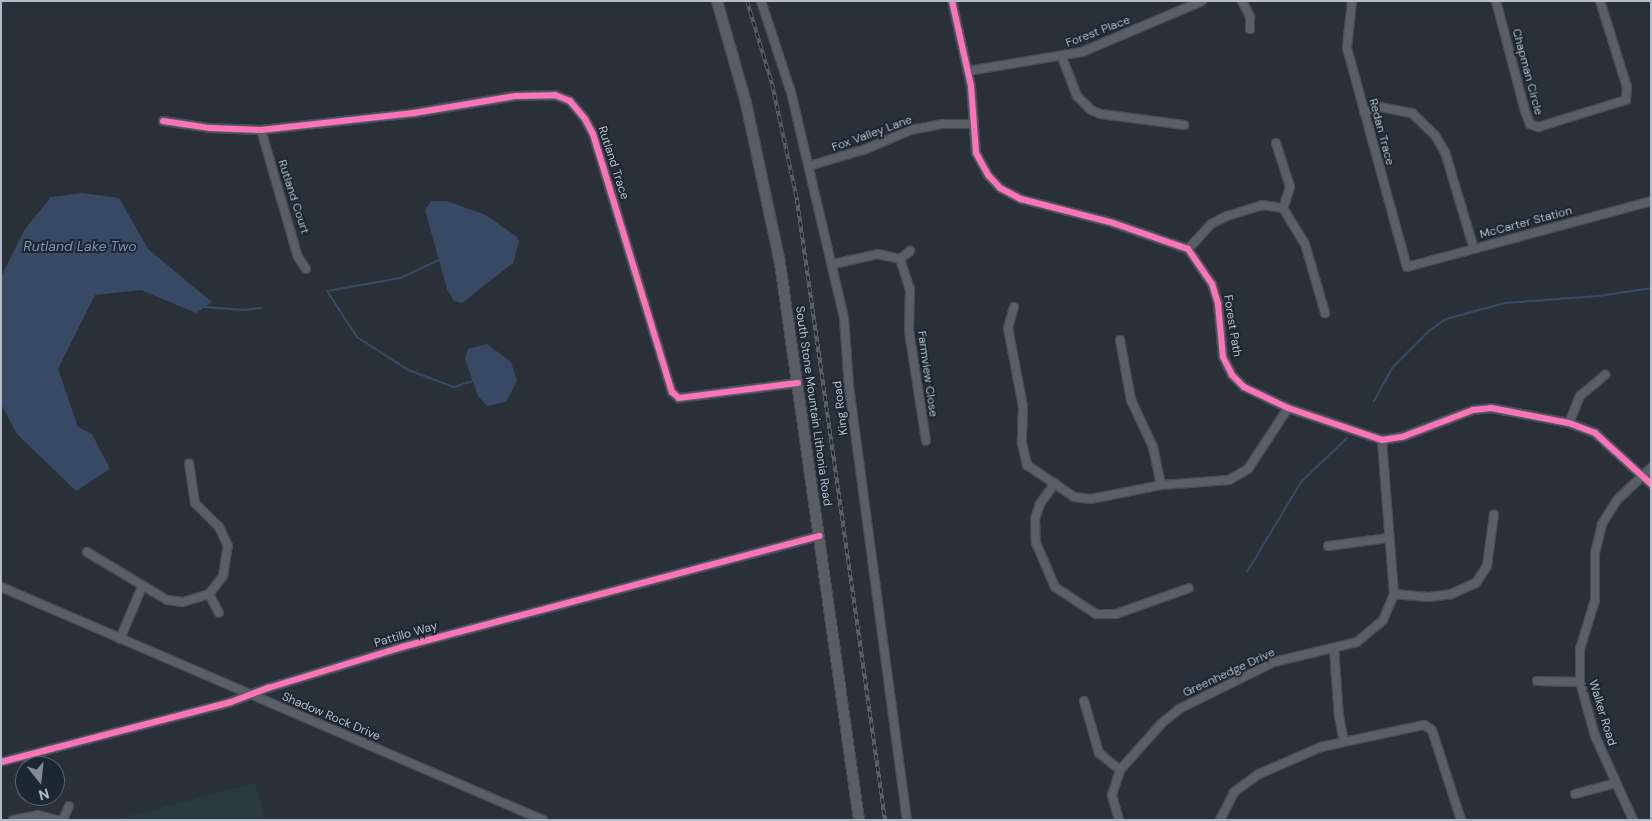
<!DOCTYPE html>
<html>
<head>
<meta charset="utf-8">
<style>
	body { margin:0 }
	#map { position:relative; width:1652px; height:821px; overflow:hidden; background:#2a3038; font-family:"DM Sans",sans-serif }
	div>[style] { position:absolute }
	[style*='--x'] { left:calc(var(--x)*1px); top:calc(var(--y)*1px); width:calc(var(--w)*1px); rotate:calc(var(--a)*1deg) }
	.green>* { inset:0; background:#273a3e }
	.water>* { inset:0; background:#384963 }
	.stream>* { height:2px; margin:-1px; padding:0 1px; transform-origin:1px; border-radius:1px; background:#384963 }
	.roads { filter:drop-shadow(1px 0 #484c53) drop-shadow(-1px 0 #484c53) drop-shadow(0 1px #484c53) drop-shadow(0 -1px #484c53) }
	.minor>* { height:8px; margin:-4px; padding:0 4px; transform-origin:4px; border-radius:4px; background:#5a5e66 }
	.secondary>* { height:10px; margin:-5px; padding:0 5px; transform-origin:5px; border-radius:5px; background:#595d64 }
	.rail>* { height:4px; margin-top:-2px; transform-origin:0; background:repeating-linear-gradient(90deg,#1d2633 0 5.5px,#595d64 0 11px); box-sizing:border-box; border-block:1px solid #595d64 }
	.cycleway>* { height:6px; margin:-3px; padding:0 3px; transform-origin:3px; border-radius:3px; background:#fb73b8 }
	span { translate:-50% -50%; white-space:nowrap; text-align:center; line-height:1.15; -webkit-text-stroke:4px #1d2633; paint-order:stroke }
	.street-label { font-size:12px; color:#b4bcc9 }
	.water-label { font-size:14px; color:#7c92b1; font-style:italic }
	.frame { position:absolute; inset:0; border:2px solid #b4bcc9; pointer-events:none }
	.north { position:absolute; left:15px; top:756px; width:50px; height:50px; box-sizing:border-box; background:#1d2633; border:1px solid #59626f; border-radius:50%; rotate:164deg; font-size:14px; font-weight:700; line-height:20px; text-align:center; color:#b4bcc9 }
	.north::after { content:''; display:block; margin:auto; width:18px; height:22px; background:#848b96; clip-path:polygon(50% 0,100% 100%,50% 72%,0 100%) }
</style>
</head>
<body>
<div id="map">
	<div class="green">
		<i style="clip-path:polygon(255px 783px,266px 820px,114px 820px)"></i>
	</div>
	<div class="water">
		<i style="clip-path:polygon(82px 193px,119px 198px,148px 249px,212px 302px,196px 313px,141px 290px,95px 295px,58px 369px,78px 427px,92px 434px,110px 469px,76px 491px,17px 434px,1px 404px,1px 277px,25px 229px,51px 197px)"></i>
		<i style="clip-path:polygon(431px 201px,446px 201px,486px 215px,517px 237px,519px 242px,513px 263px,462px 303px,454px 301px,447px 289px,425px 210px)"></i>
		<i style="clip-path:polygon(487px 344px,511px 362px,517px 381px,506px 402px,487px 406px,478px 396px,465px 359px,468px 349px)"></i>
	</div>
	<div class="stream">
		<i style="--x:439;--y:260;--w:43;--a:155.2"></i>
		<i style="--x:400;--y:278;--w:74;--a:169.9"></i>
		<i style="--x:327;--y:291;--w:55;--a:56.9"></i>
		<i style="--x:357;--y:337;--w:61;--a:32.9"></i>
		<i style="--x:408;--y:370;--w:49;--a:20.3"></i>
		<i style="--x:454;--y:387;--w:19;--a:-18"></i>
		<i style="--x:204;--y:307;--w:40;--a:4.3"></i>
		<i style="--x:244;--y:310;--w:17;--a:-7"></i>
		<i style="--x:1374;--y:401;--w:38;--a:-61"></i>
		<i style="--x:1392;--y:368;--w:54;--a:-45"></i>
		<i style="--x:1430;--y:330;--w:19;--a:-35"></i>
		<i style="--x:1446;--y:319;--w:61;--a:-15.2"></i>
		<i style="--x:1505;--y:303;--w:94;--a:-4.3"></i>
		<i style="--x:1599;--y:296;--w:53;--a:-8.7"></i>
		<i style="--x:1247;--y:572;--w:105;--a:-59"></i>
		<i style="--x:1301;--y:482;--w:64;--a:-43.7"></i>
	</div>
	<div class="roads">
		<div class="minor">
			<i style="--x:761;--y:1;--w:96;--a:71.8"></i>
			<i style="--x:791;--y:92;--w:232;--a:76.8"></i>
			<i style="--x:844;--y:318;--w:68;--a:85.8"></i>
			<i style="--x:849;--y:386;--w:438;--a:82.4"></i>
			<i style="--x:952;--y:1;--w:87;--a:77.4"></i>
			<i style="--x:971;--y:86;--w:67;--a:85.7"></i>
			<i style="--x:976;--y:153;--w:26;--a:61"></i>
			<i style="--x:989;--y:176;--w:16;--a:47"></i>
			<i style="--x:1000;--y:188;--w:24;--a:28"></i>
			<i style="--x:1021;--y:199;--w:95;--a:14.6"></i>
			<i style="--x:1113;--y:223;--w:79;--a:19.1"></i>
			<i style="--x:1188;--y:249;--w:42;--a:55.6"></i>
			<i style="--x:1212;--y:284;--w:21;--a:73"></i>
			<i style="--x:1218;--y:304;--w:53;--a:84.6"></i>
			<i style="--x:1223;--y:357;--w:20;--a:63"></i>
			<i style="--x:1232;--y:375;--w:17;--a:45"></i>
			<i style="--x:1244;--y:387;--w:49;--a:25.5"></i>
			<i style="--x:1288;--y:408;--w:99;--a:18.8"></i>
			<i style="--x:1382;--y:440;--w:20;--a:-9"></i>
			<i style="--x:1402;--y:437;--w:76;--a:-20.8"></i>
			<i style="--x:1473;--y:410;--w:18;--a:-6"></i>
			<i style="--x:1491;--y:408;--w:79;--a:10.9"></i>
			<i style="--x:1569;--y:423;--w:28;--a:21"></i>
			<i style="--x:1595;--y:433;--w:76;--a:42.3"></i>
			<i style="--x:1242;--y:1;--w:18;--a:63"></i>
			<i style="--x:1250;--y:17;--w:12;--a:90"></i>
			<i style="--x:1352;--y:1;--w:47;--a:96.1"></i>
			<i style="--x:1347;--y:48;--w:227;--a:74.7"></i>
			<i style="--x:1407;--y:267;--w:253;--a:-15.1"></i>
			<i style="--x:1496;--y:1;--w:114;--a:75.2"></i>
			<i style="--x:1525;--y:111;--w:14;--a:69"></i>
			<i style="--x:1530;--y:124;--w:9;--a:21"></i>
			<i style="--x:1538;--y:127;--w:92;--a:-17.1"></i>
			<i style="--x:1626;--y:100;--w:13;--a:-86"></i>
			<i style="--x:1627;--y:87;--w:90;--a:-107.4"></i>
			<i style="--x:1062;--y:57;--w:42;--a:69"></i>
			<i style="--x:1077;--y:96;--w:20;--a:45"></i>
			<i style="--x:1091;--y:110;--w:11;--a:22"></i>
			<i style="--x:1101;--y:114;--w:84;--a:7.5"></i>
			<i style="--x:968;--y:71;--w:116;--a:-9.5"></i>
			<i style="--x:1082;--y:52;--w:130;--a:-23"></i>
			<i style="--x:1364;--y:112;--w:17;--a:-17"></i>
			<i style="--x:1380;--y:107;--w:33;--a:11"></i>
			<i style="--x:1412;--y:113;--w:32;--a:44"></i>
			<i style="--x:1435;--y:135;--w:20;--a:60"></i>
			<i style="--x:1445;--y:152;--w:101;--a:73.4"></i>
			<i style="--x:163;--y:121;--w:48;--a:8.5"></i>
			<i style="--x:210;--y:128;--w:51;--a:2.2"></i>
			<i style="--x:261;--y:130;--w:154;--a:-6.3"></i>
			<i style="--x:414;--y:113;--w:103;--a:-9.5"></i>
			<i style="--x:516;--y:96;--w:39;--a:-1"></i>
			<i style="--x:555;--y:95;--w:16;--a:22"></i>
			<i style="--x:570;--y:101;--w:23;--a:50"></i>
			<i style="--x:585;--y:119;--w:17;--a:62"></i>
			<i style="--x:593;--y:134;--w:270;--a:73"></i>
			<i style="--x:672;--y:392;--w:9;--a:41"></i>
			<i style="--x:679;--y:398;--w:120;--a:-7.2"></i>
			<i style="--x:261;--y:130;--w:132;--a:73.8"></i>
			<i style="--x:298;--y:257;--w:14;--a:56"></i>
			<i style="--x:1276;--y:143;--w:46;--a:72.3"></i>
			<i style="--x:1290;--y:187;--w:22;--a:108"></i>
			<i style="--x:809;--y:166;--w:59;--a:-16.6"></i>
			<i style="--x:866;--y:149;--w:49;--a:-22.9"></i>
			<i style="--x:911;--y:130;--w:32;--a:-11"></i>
			<i style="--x:942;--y:124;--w:31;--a:0"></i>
			<i style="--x:1188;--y:249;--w:34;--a:-47"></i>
			<i style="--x:1211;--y:224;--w:18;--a:-27"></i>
			<i style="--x:1227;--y:216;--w:37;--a:-17"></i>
			<i style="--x:1262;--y:205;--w:21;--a:8"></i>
			<i style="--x:1283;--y:208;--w:42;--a:58.6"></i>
			<i style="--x:1305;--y:244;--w:72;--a:73.8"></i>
			<i style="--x:900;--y:259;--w:32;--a:72"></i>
			<i style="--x:910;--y:289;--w:42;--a:91.4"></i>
			<i style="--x:909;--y:331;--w:111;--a:81.2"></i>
			<i style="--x:900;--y:259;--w:13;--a:-39"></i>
			<i style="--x:833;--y:264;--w:46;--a:-12.5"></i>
			<i style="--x:878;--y:254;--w:23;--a:13"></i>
			<i style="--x:1014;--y:307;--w:22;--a:106"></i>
			<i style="--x:1008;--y:328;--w:80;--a:79.2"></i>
			<i style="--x:1023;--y:407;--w:36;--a:92"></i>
			<i style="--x:1022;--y:443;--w:23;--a:77"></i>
			<i style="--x:1027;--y:465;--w:57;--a:34.2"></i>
			<i style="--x:1074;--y:497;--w:17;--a:7"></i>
			<i style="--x:1091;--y:499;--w:71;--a:-11.3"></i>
			<i style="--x:1161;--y:485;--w:68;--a:-4.2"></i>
			<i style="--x:1229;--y:480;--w:22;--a:-30"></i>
			<i style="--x:1248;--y:469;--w:73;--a:-56.7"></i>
			<i style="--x:1120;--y:340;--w:61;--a:79.6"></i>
			<i style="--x:1131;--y:400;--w:52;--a:64.9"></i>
			<i style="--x:1153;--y:447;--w:39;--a:78"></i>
			<i style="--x:1569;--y:423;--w:29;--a:-68"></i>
			<i style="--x:1580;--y:396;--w:33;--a:-40"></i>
			<i style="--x:1055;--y:483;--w:26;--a:126"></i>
			<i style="--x:1040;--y:504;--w:16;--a:108"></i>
			<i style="--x:1035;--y:519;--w:24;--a:88"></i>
			<i style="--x:1036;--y:543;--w:48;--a:66.6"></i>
			<i style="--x:1055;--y:587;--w:49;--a:33.4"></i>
			<i style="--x:1096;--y:614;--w:20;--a:0"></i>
			<i style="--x:1116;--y:614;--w:77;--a:-19.6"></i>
			<i style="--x:1328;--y:546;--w:61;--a:-7.6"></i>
			<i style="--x:87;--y:552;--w:93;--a:31"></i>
			<i style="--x:167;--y:600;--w:16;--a:7"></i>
			<i style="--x:183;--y:602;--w:27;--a:-17"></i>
			<i style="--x:209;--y:594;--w:23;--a:-52"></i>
			<i style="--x:223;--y:576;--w:30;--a:-81"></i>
			<i style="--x:228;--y:546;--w:21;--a:-115"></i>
			<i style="--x:219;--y:527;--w:34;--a:-135"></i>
			<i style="--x:195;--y:503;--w:40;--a:-98.5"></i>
			<i style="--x:1;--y:587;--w:590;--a:23.26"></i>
			<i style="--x:209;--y:594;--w:21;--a:62"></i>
			<i style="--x:1394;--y:594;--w:34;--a:5"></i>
			<i style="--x:1428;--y:597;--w:23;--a:-7"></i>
			<i style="--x:1451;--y:594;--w:27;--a:-24"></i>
			<i style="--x:1476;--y:583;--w:20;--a:-57"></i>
			<i style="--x:1487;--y:566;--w:52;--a:-82.3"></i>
			<i style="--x:120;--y:639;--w:56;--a:-67.1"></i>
			<i style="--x:1537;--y:681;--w:43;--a:1.3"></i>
			<i style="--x:1084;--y:701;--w:54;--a:73.9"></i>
			<i style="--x:1099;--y:753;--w:27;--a:39"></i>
			<i style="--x:1344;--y:742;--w:82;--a:-12"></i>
			<i style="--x:1424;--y:725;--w:9;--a:32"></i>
			<i style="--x:1432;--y:730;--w:95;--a:72.1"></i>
			<i style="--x:1;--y:762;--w:238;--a:-14.6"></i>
			<i style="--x:231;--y:702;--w:40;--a:-21"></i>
			<i style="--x:268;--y:688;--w:140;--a:-17"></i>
			<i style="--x:402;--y:647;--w:432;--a:-14.9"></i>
			<i style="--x:1575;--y:794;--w:42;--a:-15"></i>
			<i style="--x:13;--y:820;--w:25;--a:-11"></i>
			<i style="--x:38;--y:815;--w:20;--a:15"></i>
			<i style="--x:63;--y:820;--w:15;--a:-67"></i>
			<i style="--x:1119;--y:820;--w:26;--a:-106"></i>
			<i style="--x:1112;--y:795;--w:26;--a:-72"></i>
			<i style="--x:1120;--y:770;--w:63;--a:-48.2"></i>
			<i style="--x:1162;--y:723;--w:22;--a:-39"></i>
			<i style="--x:1179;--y:709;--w:106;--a:-26.3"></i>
			<i style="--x:1274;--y:662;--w:85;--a:-13.5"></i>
			<i style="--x:1357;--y:642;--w:34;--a:-40"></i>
			<i style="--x:1383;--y:620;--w:28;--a:-67"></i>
			<i style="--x:1394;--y:594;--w:154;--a:-94.5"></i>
			<i style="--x:1220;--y:820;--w:31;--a:-63"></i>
			<i style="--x:1234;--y:792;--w:31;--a:-36"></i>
			<i style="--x:1259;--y:774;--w:68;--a:-23.5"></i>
			<i style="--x:1321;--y:747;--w:24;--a:-12"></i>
			<i style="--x:1344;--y:742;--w:25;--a:-101"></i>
			<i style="--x:1339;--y:717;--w:68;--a:-94.2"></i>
			<i style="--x:1633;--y:820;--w:92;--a:-114.3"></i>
			<i style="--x:1595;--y:736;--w:56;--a:-105.5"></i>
			<i style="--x:1580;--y:682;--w:33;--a:-90"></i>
			<i style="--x:1580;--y:649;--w:51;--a:-73"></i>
			<i style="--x:1595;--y:600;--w:47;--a:-90"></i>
			<i style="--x:1595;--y:553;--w:30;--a:-76"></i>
			<i style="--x:1602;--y:524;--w:28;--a:-58"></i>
			<i style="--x:1617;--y:500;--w:47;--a:-43.3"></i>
		</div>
		<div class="secondary">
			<i style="--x:717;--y:1;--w:106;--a:74.1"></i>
			<i style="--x:746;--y:103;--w:164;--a:78"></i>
			<i style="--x:780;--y:263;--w:563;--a:81.93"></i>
		</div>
	</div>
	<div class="rail">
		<i style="--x:747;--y:1;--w:87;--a:73.2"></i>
		<i style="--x:772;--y:84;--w:119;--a:77.8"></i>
		<i style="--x:797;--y:200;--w:626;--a:81.92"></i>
	</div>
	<div class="cycleway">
		<i style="--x:952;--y:1;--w:87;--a:77.4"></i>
		<i style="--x:971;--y:86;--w:67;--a:85.7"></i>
		<i style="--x:976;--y:153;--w:26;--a:61"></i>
		<i style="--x:989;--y:176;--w:16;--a:47"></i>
		<i style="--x:1000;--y:188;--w:24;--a:28"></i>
		<i style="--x:1021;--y:199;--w:95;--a:14.6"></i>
		<i style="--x:1113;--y:223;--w:79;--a:19.1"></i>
		<i style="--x:1188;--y:249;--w:42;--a:55.6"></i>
		<i style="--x:1212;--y:284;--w:21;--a:73"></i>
		<i style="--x:1218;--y:304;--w:53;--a:84.6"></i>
		<i style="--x:1223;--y:357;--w:20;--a:63"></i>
		<i style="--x:1232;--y:375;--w:17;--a:45"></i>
		<i style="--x:1244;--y:387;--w:49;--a:25.5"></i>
		<i style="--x:1288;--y:408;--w:99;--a:18.8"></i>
		<i style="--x:1382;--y:440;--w:20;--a:-9"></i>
		<i style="--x:1402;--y:437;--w:76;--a:-20.8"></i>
		<i style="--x:1473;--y:410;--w:18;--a:-6"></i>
		<i style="--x:1491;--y:408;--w:79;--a:10.9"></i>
		<i style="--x:1569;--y:423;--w:28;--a:21"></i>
		<i style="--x:1595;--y:433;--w:76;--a:42.3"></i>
		<i style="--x:163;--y:121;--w:48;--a:8.5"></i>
		<i style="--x:210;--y:128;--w:51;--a:2.2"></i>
		<i style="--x:261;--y:130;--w:154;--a:-6.3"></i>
		<i style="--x:414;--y:113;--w:103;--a:-9.5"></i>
		<i style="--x:516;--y:96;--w:39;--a:-1"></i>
		<i style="--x:555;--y:95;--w:16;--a:22"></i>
		<i style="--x:570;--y:101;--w:23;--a:50"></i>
		<i style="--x:585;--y:119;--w:17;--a:62"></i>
		<i style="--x:593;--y:134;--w:270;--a:73"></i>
		<i style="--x:672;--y:392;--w:9;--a:41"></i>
		<i style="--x:679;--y:398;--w:120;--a:-7.2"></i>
		<i style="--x:1;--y:762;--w:238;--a:-14.6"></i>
		<i style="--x:231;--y:702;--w:40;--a:-21"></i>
		<i style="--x:268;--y:688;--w:140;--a:-17"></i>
		<i style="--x:402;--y:647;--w:432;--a:-14.9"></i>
	</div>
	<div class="street-label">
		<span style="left:1098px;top:32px;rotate:-21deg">Forest Place</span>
		<span style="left:1527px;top:72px;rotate:75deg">Chapman Circle</span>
		<span style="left:1381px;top:132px;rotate:75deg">Redan Trace</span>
		<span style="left:872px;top:134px;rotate:-20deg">Fox Valley Lane</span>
		<span style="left:613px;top:163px;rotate:72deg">Rutland Trace</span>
		<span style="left:293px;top:197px;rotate:72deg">Rutland Court</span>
		<span style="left:1526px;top:223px;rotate:-15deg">McCarter Station</span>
		<span style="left:1232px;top:326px;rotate:81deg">Forest Path</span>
		<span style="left:927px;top:374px;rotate:82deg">Farmview Close</span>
		<span style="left:813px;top:406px;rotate:82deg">South Stone Mountain Lithonia Road</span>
		<span style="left:841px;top:408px;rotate:-97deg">King Road</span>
		<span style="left:406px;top:635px;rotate:-16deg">Pattillo Way</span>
		<span style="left:1229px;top:673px;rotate:-25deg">Greenhedge Drive</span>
		<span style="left:1602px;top:713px;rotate:73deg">Walker Road</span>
		<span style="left:331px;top:717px;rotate:23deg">Shadow Rock Drive</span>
	</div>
	<div class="water-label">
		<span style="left:80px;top:246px">Rutland Lake Two</span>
	</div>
	<div class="frame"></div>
	<div class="north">N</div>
</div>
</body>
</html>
